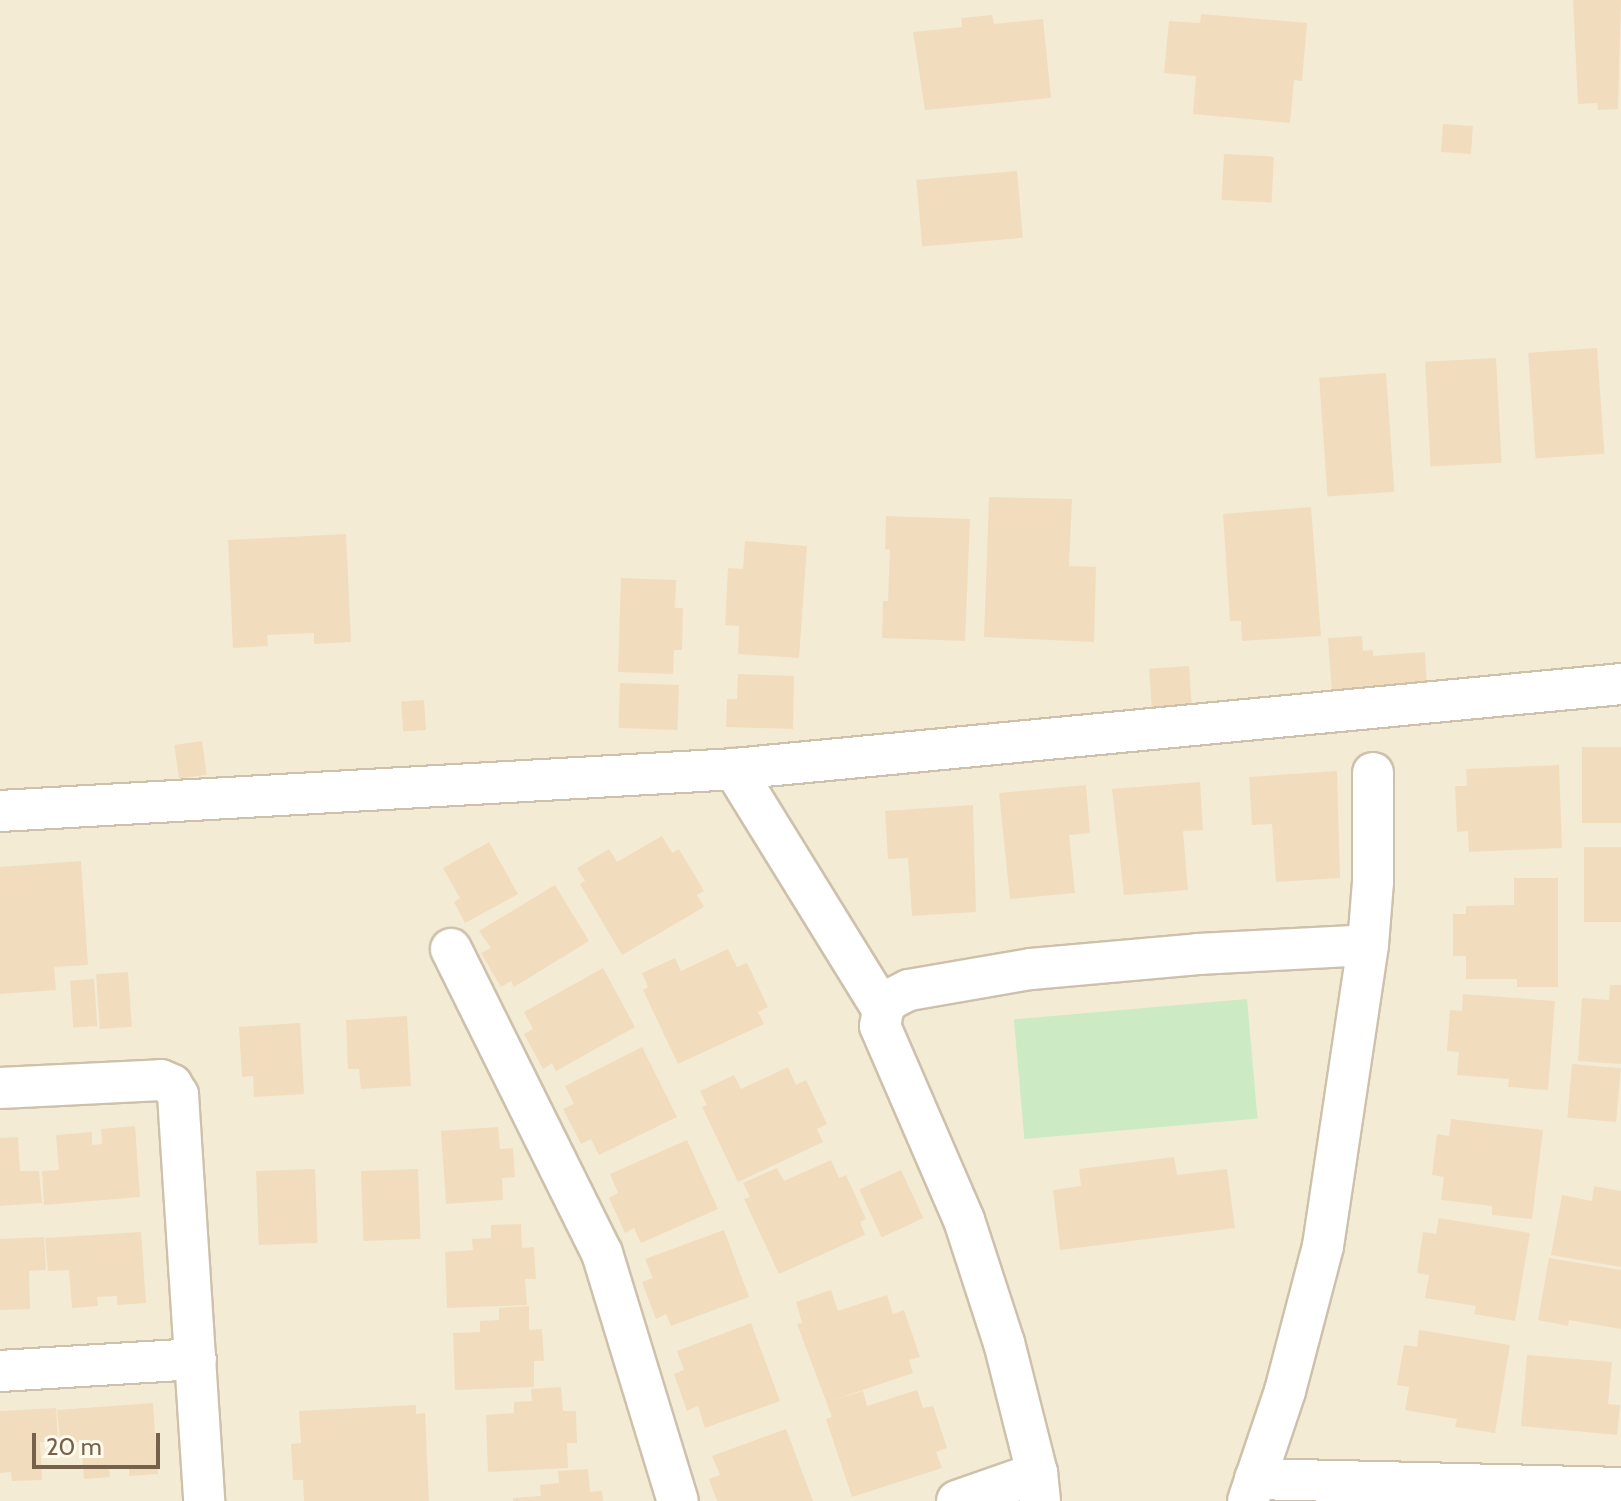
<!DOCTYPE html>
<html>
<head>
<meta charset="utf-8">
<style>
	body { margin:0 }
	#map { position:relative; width:1621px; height:1501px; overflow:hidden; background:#fcf8e6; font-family:Cabin,sans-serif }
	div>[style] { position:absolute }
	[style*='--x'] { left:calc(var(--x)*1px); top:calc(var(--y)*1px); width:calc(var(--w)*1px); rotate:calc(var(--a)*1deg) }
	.residential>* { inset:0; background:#f4ebd5; transform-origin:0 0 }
	.green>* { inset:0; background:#cceac4; transform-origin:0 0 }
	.building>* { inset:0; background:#f2dcbe; transform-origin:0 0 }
	.roads { filter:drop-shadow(2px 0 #cec1ac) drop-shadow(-2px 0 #cec1ac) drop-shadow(0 2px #cec1ac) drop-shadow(0 -2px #cec1ac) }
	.street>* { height:40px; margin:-20px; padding:0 20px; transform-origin:20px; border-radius:20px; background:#fff }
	span { translate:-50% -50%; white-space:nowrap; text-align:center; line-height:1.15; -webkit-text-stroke:8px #fffbed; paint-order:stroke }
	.scale { position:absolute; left:32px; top:1433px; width:128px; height:36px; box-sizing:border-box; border:4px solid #76624b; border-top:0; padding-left:10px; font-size:24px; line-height:28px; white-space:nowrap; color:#76624b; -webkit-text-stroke:6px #fffbed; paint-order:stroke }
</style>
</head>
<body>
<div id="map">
	<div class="residential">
		<i style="left:0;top:0;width:1621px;height:1501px"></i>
	</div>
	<div class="green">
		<i style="left:1247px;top:999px;width:120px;height:234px;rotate:85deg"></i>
	</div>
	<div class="building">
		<i style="clip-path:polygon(1573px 0,1621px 0,1618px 109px,1598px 110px,1597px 103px,1578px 104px)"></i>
		<i style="clip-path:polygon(1201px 14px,1307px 23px,1302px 81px,1294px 80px,1290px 123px,1193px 114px,1196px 76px,1164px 73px,1169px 21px,1200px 23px)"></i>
		<i style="clip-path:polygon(992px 15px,994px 24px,1043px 19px,1051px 98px,925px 110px,913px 32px,962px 27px,961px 18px)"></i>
		<i style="left:1443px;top:124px;width:30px;height:28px;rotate:4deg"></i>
		<i style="left:1224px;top:154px;width:50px;height:46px;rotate:3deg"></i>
		<i style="left:1017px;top:171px;width:67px;height:101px;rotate:85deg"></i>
		<i style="left:1597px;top:348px;width:106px;height:69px;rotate:86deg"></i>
		<i style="left:1496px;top:358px;width:105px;height:71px;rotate:87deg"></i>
		<i style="left:1386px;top:373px;width:119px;height:67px;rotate:86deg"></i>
		<i style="clip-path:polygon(989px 497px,1072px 499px,1069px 566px,1096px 567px,1094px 642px,984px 637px)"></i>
		<i style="clip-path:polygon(1311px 507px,1321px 636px,1242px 641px,1241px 621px,1230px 621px,1223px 514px)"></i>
		<i style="clip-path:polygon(886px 516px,970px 519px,965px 641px,882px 638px,883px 601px,888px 601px,890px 550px,885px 549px)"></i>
		<i style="clip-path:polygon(346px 534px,351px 642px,314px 644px,314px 633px,267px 635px,268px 646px,233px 648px,228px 540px)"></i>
		<i style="clip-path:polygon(745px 541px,807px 546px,799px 658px,738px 654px,739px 626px,725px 625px,728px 568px,743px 569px)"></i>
		<i style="clip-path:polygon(621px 578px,676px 580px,675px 608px,683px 608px,682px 650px,674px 650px,673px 674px,618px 672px)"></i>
		<i style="clip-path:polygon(1362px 636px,1363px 651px,1373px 650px,1373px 656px,1425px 652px,1427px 687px,1332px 693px,1328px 638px)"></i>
		<i style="left:1189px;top:666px;width:41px;height:40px;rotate:86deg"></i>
		<i style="clip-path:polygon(738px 674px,794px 676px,793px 729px,726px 727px,727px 699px,737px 699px)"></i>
		<i style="left:620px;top:683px;width:59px;height:45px;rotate:2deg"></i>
		<i style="left:424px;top:700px;width:30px;height:23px;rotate:86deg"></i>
		<i style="left:202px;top:741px;width:34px;height:28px;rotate:82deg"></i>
		<i style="left:1621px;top:747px;width:76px;height:39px;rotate:90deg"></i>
		<i style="clip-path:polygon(1559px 765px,1562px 848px,1469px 852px,1468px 831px,1457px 832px,1455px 786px,1467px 786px,1466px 769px)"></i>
		<i style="clip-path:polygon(1337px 771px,1340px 878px,1276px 882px,1272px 824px,1252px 825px,1249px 777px)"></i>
		<i style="clip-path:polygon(1200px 782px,1203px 830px,1183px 831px,1188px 890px,1124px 895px,1112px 789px)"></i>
		<i style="clip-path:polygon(1086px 785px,1090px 833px,1069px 835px,1075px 893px,1010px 899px,999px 793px)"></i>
		<i style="clip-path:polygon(973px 805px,976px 912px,912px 916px,908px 858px,888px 859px,885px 811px)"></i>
		<i style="clip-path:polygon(662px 836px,672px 853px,679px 849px,704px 891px,697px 895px,704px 907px,622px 955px,580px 884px,585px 881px,577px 868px,609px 849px,617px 862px)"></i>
		<i style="clip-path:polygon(489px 842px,518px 894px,465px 923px,454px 902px,460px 898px,443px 868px)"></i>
		<i style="left:1621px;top:847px;width:75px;height:37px;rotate:90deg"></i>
		<i style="clip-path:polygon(81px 861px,88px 965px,54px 967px,56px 990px,0 994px,0 867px)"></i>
		<i style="clip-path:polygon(1514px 878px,1558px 878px,1558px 987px,1517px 987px,1517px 979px,1466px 979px,1466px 956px,1453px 956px,1453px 914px,1466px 914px,1466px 906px,1514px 905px)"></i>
		<i style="clip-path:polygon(555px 885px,589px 941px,514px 987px,511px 981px,501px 987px,481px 953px,491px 948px,479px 931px)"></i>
		<i style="clip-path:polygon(728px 949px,737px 967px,747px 963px,768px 1007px,758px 1012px,764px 1024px,678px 1064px,643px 990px,648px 987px,642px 973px,675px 958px,681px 971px)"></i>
		<i style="clip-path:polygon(603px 968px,635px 1027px,556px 1071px,552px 1063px,543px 1069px,524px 1034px,533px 1029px,524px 1012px)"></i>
		<i style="left:128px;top:972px;width:55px;height:32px;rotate:86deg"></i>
		<i style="left:94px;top:979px;width:47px;height:24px;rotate:86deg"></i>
		<i style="clip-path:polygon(1610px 985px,1621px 985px,1621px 1064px,1578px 1061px,1582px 998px,1609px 1000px)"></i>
		<i style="clip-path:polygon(1463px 994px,1555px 1001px,1548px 1090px,1508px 1087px,1509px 1079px,1457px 1075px,1459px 1052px,1447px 1051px,1450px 1010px,1462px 1011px)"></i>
		<i style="clip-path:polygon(407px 1016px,411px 1086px,361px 1089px,359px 1069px,348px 1069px,346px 1020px)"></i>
		<i style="clip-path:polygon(300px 1023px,304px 1094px,254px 1097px,253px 1076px,242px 1077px,239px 1027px)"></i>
		<i style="clip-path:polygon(642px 1047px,677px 1117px,599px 1155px,591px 1139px,581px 1144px,563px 1109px,574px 1104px,565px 1086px)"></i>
		<i style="left:1572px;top:1064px;width:49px;height:54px;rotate:5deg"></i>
		<i style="clip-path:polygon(788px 1067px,796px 1085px,806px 1080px,827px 1124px,817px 1129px,823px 1142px,738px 1182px,702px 1107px,707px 1105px,700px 1091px,734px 1075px,741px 1089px)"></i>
		<i style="clip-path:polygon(1451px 1119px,1543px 1130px,1532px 1219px,1492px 1215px,1492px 1206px,1441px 1200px,1444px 1177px,1432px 1175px,1437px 1134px,1449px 1136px)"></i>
		<i style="clip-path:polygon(135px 1126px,140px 1197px,44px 1205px,42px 1171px,59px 1170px,56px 1135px,92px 1132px,92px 1145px,102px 1144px,101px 1129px)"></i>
		<i style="clip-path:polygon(498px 1127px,500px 1149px,513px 1148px,515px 1177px,502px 1178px,503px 1200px,446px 1204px,441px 1131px)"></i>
		<i style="clip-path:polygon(18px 1137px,20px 1171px,39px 1171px,42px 1203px,0 1206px,0 1138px)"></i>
		<i style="clip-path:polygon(687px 1140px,718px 1209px,641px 1243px,634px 1228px,625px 1233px,609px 1198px,618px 1193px,610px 1174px)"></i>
		<i style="clip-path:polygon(1174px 1157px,1177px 1175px,1227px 1169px,1235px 1228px,1060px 1250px,1053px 1190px,1081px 1186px,1079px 1169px)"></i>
		<i style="clip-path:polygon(831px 1160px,839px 1178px,846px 1175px,866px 1219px,860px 1222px,865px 1235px,779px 1274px,744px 1199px,750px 1197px,743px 1183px,777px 1168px,784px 1181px)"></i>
		<i style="left:315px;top:1169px;width:74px;height:59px;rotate:88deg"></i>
		<i style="left:418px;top:1169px;width:70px;height:57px;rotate:88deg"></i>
		<i style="left:901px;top:1170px;width:53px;height:46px;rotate:65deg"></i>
		<i style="clip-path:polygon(1594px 1186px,1621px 1191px,1621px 1267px,1551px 1255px,1562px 1195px,1592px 1201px)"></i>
		<i style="clip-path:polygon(1439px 1218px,1530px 1233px,1515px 1321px,1474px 1314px,1476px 1306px,1425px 1298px,1429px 1275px,1417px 1273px,1423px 1232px,1436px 1234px)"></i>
		<i style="clip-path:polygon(521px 1224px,522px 1248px,534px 1247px,536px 1279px,525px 1279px,527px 1305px,447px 1308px,445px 1252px,473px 1250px,472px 1239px,491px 1238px,491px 1225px)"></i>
		<i style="clip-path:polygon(724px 1230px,749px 1297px,671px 1326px,666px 1314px,656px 1319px,642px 1282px,653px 1278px,645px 1259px)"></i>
		<i style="clip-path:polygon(141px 1232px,146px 1303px,117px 1305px,117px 1296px,97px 1297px,98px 1306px,72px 1308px,69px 1270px,48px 1271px,45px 1238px)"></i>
		<i style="clip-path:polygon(44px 1237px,46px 1270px,29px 1271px,30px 1309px,0 1310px,0 1239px)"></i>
		<i style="clip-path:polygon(1549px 1258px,1621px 1270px,1621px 1329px,1569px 1320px,1568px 1326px,1538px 1320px)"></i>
		<i style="clip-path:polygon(831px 1290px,838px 1311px,887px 1295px,893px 1314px,904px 1310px,920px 1357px,909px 1360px,913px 1373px,833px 1400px,863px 1391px,867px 1406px,917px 1390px,923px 1408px,933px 1406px,947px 1448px,936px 1452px,942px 1468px,852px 1497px,826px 1419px,832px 1417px,797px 1324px,802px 1323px,796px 1302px)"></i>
		<i style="clip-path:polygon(529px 1306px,529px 1330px,542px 1329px,544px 1361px,534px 1361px,534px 1387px,455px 1390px,453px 1333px,480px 1332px,480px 1321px,499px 1320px,499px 1308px)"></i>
		<i style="clip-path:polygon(751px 1323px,780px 1401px,705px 1428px,698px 1406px,687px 1411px,674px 1374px,684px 1370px,677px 1351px)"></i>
		<i style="clip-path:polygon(1419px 1330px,1510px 1345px,1495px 1433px,1455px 1427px,1457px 1419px,1405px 1410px,1409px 1387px,1397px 1385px,1404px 1345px,1417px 1347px)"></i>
		<i style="clip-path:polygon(1527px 1355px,1612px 1362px,1608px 1404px,1620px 1405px,1617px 1435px,1521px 1426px)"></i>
		<i style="clip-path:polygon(561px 1387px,563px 1411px,576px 1411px,577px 1443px,567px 1443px,568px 1468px,488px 1472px,486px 1415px,514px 1413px,514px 1402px,532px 1401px,531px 1389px)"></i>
		<i style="clip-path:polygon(153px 1403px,158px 1474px,129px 1476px,129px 1467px,109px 1468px,110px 1477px,84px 1479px,81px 1442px,60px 1442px,57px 1410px)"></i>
		<i style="clip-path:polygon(416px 1405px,416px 1414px,425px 1413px,429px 1501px,304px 1501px,303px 1480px,293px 1480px,291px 1444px,301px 1443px,299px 1411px)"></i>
		<i style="clip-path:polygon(56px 1408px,58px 1442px,40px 1442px,42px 1480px,12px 1481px,11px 1472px,0 1473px,0 1411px)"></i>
		<i style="clip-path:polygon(786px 1429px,813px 1501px,717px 1501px,709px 1479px,720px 1475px,712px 1456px)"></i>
		<i style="clip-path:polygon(588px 1469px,590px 1492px,602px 1491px,603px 1501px,513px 1501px,513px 1498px,541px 1496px,540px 1485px,559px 1483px,558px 1471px)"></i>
	</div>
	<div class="roads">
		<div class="street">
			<i style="--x:734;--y:769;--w:283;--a:58.3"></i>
			<i style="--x:0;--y:811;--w:735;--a:-3.27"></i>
			<i style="--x:734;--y:769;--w:891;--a:-5.47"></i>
			<i style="--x:451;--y:949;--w:339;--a:63.6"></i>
			<i style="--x:602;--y:1253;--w:259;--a:73"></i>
			<i style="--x:0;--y:1088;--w:161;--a:-2.8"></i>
			<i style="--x:161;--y:1080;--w:12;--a:24"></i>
			<i style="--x:172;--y:1085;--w:12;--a:59"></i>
			<i style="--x:178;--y:1095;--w:407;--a:86.3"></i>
			<i style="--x:0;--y:1371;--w:196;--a:-3.5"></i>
			<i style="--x:1255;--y:1479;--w:366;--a:1.4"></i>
			<i style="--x:957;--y:1501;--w:85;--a:-19.3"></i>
			<i style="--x:1040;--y:1501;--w:28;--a:-96"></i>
			<i style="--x:1037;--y:1473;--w:134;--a:-104.2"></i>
			<i style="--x:1004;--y:1343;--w:129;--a:-108"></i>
			<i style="--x:964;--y:1220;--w:211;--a:-113.4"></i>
			<i style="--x:880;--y:1026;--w:16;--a:-79"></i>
			<i style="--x:883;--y:1010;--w:12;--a:-59"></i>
			<i style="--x:889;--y:1000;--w:22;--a:-27"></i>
			<i style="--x:909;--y:990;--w:124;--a:-9.8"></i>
			<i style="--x:1031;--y:969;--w:168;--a:-5.1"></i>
			<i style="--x:1198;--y:954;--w:170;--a:-3"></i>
			<i style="--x:1248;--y:1501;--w:116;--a:-71.4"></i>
			<i style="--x:1285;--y:1391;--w:150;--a:-75.3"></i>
			<i style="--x:1323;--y:1246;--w:304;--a:-81.5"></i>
			<i style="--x:1368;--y:945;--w:63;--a:-85.5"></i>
			<i style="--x:1373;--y:882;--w:109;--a:-90"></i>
		</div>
	</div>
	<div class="scale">20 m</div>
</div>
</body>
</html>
